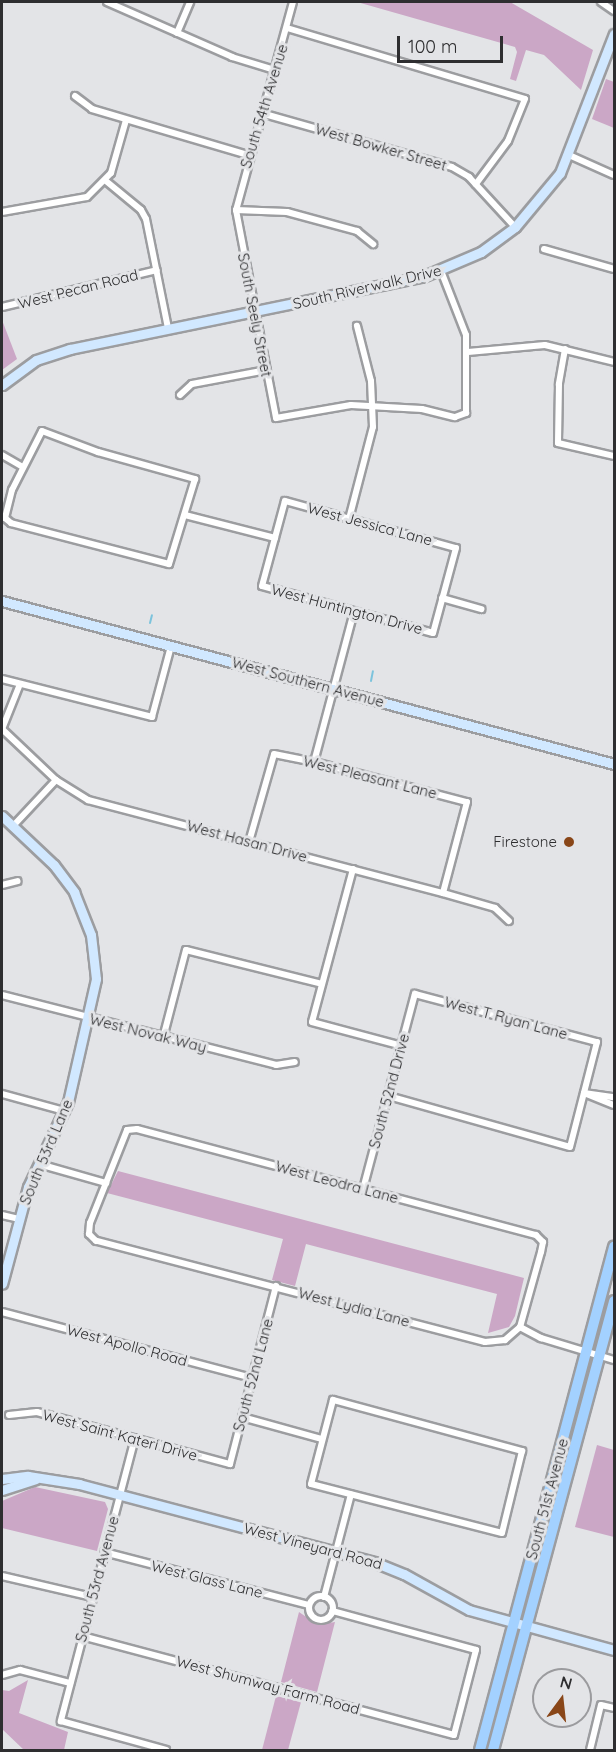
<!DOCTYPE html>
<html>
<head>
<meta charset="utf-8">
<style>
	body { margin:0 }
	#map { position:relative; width:616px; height:1752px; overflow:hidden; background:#e3e4e7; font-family:Quicksand,sans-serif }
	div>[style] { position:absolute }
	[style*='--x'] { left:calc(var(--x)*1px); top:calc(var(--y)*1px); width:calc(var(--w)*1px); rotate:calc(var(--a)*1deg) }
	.green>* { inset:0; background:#cba7c6 }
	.stream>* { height:2px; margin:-1px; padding:0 1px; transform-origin:1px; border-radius:1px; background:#7cc3dc }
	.roads { filter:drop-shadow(2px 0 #9c9da0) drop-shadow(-2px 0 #9c9da0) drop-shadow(0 2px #9c9da0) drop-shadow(0 -2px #9c9da0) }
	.street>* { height:6px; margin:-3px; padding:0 3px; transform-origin:3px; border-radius:3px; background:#fff }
	.street>.ring { margin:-3px; padding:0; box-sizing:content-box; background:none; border:6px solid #fff; border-radius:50% }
	.secondary>* { height:9px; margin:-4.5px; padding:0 4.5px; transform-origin:4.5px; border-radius:4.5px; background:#d1e8ff }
	.primary>* { height:10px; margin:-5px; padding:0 5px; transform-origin:5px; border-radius:5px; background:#a3d1ff }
	.dots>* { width:16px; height:16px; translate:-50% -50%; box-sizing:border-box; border:3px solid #e3e4e7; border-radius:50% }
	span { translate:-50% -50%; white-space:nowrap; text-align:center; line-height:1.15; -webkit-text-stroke:6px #e3e4e7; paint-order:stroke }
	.street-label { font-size:15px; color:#2e2e30 }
	.poi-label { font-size:15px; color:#2e2e30 }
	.right { translate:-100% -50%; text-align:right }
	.frame { position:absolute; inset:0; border:3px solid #2e2e30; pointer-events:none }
	.north { position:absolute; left:532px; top:1668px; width:60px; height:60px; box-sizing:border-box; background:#e3e4e7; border:2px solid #9b9b9e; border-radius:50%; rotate:15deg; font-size:16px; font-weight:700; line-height:24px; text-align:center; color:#2e2e30 }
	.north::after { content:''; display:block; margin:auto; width:21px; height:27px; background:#894618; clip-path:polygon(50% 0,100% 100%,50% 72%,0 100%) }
	.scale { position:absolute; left:397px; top:36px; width:106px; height:27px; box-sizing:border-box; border:3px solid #2e2e30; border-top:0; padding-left:8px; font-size:18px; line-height:21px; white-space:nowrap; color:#2e2e30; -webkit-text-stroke:4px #e3e4e7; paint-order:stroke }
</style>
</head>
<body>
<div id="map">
	<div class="green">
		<i style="clip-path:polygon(357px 2px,510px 2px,593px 50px,581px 90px,544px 55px,526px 50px,516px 81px,510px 79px,517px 52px,515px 47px)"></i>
		<i style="clip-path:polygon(606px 79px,614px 82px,614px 128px,592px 119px)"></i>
		<i style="clip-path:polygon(2px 320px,17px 359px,2px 370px)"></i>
		<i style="clip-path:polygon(118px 1171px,524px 1278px,515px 1316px,509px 1327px,488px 1333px,497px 1294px,306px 1244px,295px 1286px,272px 1280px,283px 1239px,107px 1193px)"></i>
		<i style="clip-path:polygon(597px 1445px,614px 1450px,614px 1537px,575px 1527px)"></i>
		<i style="clip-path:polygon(35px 1487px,105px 1502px,108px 1509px,97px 1551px,2px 1528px,2px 1501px)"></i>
		<i style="clip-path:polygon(299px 1612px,318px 1625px,335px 1622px,317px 1692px,281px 1682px)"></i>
		<i style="clip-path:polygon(28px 1680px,19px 1713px,68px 1732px,64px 1750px,24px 1750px,2px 1729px,2px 1690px,9px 1691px)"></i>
		<i style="clip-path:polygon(276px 1696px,301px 1702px,288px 1750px,262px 1750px)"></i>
	</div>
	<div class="stream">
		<i style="--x:150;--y:623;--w:8;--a:-76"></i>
		<i style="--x:371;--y:681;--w:10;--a:-79"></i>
	</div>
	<div class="roads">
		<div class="street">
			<i style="--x:107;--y:2;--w:137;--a:23.7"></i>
			<i style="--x:232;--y:57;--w:45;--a:16.8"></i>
			<i style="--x:293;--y:2;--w:216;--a:105.3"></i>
			<i style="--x:236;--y:210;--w:212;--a:79.1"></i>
			<i style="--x:276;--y:418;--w:76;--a:-9.8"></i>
			<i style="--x:351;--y:405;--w:71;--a:3.2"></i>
			<i style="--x:422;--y:409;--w:34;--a:14"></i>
			<i style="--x:455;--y:417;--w:12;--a:-20"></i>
			<i style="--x:466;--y:413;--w:78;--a:-90"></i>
			<i style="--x:466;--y:335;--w:69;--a:-111.3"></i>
			<i style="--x:601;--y:2;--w:16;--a:35"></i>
			<i style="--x:287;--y:28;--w:248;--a:16.6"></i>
			<i style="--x:525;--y:99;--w:45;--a:112"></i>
			<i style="--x:508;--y:141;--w:54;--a:126.7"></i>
			<i style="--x:177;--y:33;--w:34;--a:-67"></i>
			<i style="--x:75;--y:96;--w:21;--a:37"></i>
			<i style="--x:92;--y:109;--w:163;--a:16.4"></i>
			<i style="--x:261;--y:113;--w:198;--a:15.8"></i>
			<i style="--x:452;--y:167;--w:20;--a:30"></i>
			<i style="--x:469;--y:177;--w:68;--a:47.4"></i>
			<i style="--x:569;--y:155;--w:49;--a:24"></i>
			<i style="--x:106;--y:181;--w:45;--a:39.6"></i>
			<i style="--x:141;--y:210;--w:10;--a:61"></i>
			<i style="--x:146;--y:219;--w:111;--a:78.6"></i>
			<i style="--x:236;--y:210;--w:51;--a:2.2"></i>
			<i style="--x:287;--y:212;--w:73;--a:15.2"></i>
			<i style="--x:357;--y:231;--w:21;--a:39"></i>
			<i style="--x:2;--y:212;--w:86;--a:-10"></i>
			<i style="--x:87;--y:197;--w:34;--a:-45"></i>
			<i style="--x:111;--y:173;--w:55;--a:-74.2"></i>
			<i style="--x:544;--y:249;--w:73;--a:15.9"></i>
			<i style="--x:2;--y:307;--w:159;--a:-13.4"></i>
			<i style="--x:565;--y:349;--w:36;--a:100"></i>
			<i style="--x:559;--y:384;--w:59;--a:91"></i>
			<i style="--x:558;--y:443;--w:57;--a:13.1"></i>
			<i style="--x:468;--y:352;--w:77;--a:-5.2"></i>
			<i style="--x:545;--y:345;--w:71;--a:13.8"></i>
			<i style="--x:180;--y:395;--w:16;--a:-43"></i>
			<i style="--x:192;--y:384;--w:76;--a:-10.6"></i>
			<i style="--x:42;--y:431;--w:60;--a:20.6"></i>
			<i style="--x:98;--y:452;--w:101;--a:15.6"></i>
			<i style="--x:195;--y:479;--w:89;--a:107"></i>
			<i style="--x:169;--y:564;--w:163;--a:-165.5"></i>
			<i style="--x:11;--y:523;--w:8;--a:-140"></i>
			<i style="--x:5;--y:518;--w:29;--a:-76"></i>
			<i style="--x:12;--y:490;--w:66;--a:-63"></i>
			<i style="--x:2;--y:455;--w:24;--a:30"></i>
			<i style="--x:285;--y:501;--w:177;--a:15.4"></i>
			<i style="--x:456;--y:548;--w:88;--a:105.1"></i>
			<i style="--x:433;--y:633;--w:177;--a:-164.6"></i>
			<i style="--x:262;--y:586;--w:88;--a:-74.9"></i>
			<i style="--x:185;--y:515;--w:93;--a:14.3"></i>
			<i style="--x:349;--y:519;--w:95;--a:-75.4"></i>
			<i style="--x:373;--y:427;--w:46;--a:-92.5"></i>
			<i style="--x:371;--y:381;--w:57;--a:-104.3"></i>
			<i style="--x:442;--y:598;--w:41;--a:15.8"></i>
			<i style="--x:2;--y:679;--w:155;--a:14.2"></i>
			<i style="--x:152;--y:717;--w:73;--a:-75"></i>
			<i style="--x:20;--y:684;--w:48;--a:111.8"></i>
			<i style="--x:2;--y:729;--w:74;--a:43.4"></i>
			<i style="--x:56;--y:780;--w:38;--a:32"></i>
			<i style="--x:88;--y:800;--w:367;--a:14.7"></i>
			<i style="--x:443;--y:893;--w:54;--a:16.1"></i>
			<i style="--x:495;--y:908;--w:19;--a:43"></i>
			<i style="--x:314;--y:762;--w:155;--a:-75.1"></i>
			<i style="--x:13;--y:826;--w:63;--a:-46.9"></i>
			<i style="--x:249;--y:842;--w:91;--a:-74.1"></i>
			<i style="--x:274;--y:754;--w:41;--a:11.3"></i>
			<i style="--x:314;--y:762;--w:158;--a:14.7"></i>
			<i style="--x:467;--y:802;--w:94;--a:104.8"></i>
			<i style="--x:353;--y:869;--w:158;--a:105"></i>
			<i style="--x:312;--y:1022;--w:93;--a:14.9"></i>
			<i style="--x:2;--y:885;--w:16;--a:-14"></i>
			<i style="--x:2;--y:995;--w:283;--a:14.3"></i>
			<i style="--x:276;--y:1065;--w:19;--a:-9"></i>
			<i style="--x:163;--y:1038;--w:91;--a:-75.4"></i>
			<i style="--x:186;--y:950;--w:140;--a:14"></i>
			<i style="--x:584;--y:1093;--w:32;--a:22"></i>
			<i style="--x:584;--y:1093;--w:30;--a:8"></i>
			<i style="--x:2;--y:1094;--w:64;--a:15.3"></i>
			<i style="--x:137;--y:1129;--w:413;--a:14.9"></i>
			<i style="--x:536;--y:1235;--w:10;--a:45"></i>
			<i style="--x:543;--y:1242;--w:10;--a:101"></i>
			<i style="--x:541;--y:1252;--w:78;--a:105.6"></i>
			<i style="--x:520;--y:1327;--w:20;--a:139"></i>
			<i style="--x:505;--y:1340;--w:20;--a:174"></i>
			<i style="--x:485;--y:1342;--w:402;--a:-165.4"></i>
			<i style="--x:96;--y:1241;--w:10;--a:-135"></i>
			<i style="--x:89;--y:1234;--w:11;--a:-85"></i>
			<i style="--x:90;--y:1223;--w:100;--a:-68.3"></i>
			<i style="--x:127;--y:1130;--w:10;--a:-6"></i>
			<i style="--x:39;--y:1164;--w:70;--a:15.8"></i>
			<i style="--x:363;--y:1189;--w:202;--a:-75.1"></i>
			<i style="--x:415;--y:994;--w:188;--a:14.8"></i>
			<i style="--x:597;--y:1042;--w:108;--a:104.4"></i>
			<i style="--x:570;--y:1147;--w:189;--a:-164.3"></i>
			<i style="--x:2;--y:1215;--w:17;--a:13"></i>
			<i style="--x:2;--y:1312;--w:259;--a:14.8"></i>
			<i style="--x:520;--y:1327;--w:24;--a:28"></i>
			<i style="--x:541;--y:1338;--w:76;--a:16.8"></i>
			<i style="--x:333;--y:1400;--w:196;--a:15.1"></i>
			<i style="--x:522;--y:1451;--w:84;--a:103.7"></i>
			<i style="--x:502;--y:1533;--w:197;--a:-165.6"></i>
			<i style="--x:311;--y:1484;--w:87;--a:-75.3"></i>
			<i style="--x:9;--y:1415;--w:28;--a:-6"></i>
			<i style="--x:37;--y:1412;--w:200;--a:15.1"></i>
			<i style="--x:230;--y:1464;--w:184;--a:-75.5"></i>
			<i style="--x:242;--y:1417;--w:83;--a:15.4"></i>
			<i style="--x:135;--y:1438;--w:293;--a:104.7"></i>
			<i style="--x:61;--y:1721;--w:109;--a:15.4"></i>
			<i style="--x:104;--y:1552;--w:212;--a:14.5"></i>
			<i style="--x:2;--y:1576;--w:92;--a:13.1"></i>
			<i class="ring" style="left:309px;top:1596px;width:18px;height:18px"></i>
			<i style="--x:324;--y:1597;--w:106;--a:-75.3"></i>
			<i style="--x:82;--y:1636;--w:385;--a:14.9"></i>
			<i style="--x:454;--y:1735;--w:88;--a:-75.5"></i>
			<i style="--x:476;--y:1650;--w:149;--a:-164.8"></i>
			<i style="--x:2;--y:1675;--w:19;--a:-16"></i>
			<i style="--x:20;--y:1670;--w:52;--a:14.6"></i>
			<i style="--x:590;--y:1750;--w:46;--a:-76.3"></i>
			<i style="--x:601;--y:1705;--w:13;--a:13"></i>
		</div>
		<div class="secondary">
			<i style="--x:2;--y:385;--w:42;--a:-36.3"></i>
			<i style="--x:36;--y:360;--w:36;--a:-18"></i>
			<i style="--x:70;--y:349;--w:359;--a:-11.6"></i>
			<i style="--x:422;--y:277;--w:64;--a:-23"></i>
			<i style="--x:481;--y:252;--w:42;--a:-36.3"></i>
			<i style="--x:515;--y:227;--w:70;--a:-50.2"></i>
			<i style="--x:560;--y:173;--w:149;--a:-68.8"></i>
			<i style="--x:2;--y:601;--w:633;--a:14.91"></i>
			<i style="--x:2;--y:816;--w:71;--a:43.3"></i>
			<i style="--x:54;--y:865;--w:34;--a:53"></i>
			<i style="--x:74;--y:892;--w:46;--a:68.4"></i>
			<i style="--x:91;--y:935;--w:44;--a:83.5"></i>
			<i style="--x:96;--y:979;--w:126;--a:102.8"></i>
			<i style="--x:68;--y:1102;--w:94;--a:115.2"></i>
			<i style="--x:28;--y:1187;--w:100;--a:105"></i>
			<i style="--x:2;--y:1479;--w:26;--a:-7"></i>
			<i style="--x:28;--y:1476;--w:52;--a:8.9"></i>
			<i style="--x:79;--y:1484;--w:305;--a:14.8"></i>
			<i style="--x:374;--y:1562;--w:32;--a:22"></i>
			<i style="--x:404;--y:1574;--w:74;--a:29"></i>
			<i style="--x:469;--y:1610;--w:150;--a:15.4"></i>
			<i style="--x:2;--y:1490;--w:35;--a:-18"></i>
		</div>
		<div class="primary">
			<i style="--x:480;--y:1750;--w:521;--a:-75.08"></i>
			<i style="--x:493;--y:1750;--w:465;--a:-74.9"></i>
		</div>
	</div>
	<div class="dots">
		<i style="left:569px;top:842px;background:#894618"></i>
	</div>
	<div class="street-label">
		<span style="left:264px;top:106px;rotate:-73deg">South 54th Avenue</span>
		<span style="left:381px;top:147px;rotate:16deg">West Bowker Street</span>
		<span style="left:367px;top:287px;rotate:-13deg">South Riverwalk Drive</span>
		<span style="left:78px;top:289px;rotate:-14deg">West Pecan Road</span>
		<span style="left:255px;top:315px;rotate:79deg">South Seely Street</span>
		<span style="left:370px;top:524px;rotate:15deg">West Jessica Lane</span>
		<span style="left:347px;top:609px;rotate:15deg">West Huntington Drive</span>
		<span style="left:308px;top:682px;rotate:15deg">West Southern Avenue</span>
		<span style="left:370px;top:777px;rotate:14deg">West Pleasant Lane</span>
		<span style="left:247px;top:841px;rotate:15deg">West Hasan Drive</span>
		<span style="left:506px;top:1018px;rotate:15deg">West T Ryan Lane</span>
		<span style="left:148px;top:1033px;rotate:14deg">West Novak Way</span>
		<span style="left:389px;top:1091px;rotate:-75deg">South 52nd Drive</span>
		<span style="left:46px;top:1152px;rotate:-67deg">South 53rd Lane</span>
		<span style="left:337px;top:1182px;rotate:15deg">West Leodra Lane</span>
		<span style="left:354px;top:1307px;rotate:15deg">West Lydia Lane</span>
		<span style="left:127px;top:1345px;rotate:15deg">West Apollo Road</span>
		<span style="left:253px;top:1375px;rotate:-75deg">South 52nd Lane</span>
		<span style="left:120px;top:1435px;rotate:15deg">West Saint Kateri Drive</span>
		<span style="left:547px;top:1499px;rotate:-75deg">South 51st Avenue</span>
		<span style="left:313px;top:1546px;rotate:15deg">West Vineyard Road</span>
		<span style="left:97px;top:1579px;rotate:-75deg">South 53rd Avenue</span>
		<span style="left:207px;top:1579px;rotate:14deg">West Glass Lane</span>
		<span style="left:268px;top:1685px;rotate:15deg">West Shumway Farm Road</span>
	</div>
	<div class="poi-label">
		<span class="right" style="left:557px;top:842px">Firestone</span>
	</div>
	<div class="frame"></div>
	<div class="north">N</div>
	<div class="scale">100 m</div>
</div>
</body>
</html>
